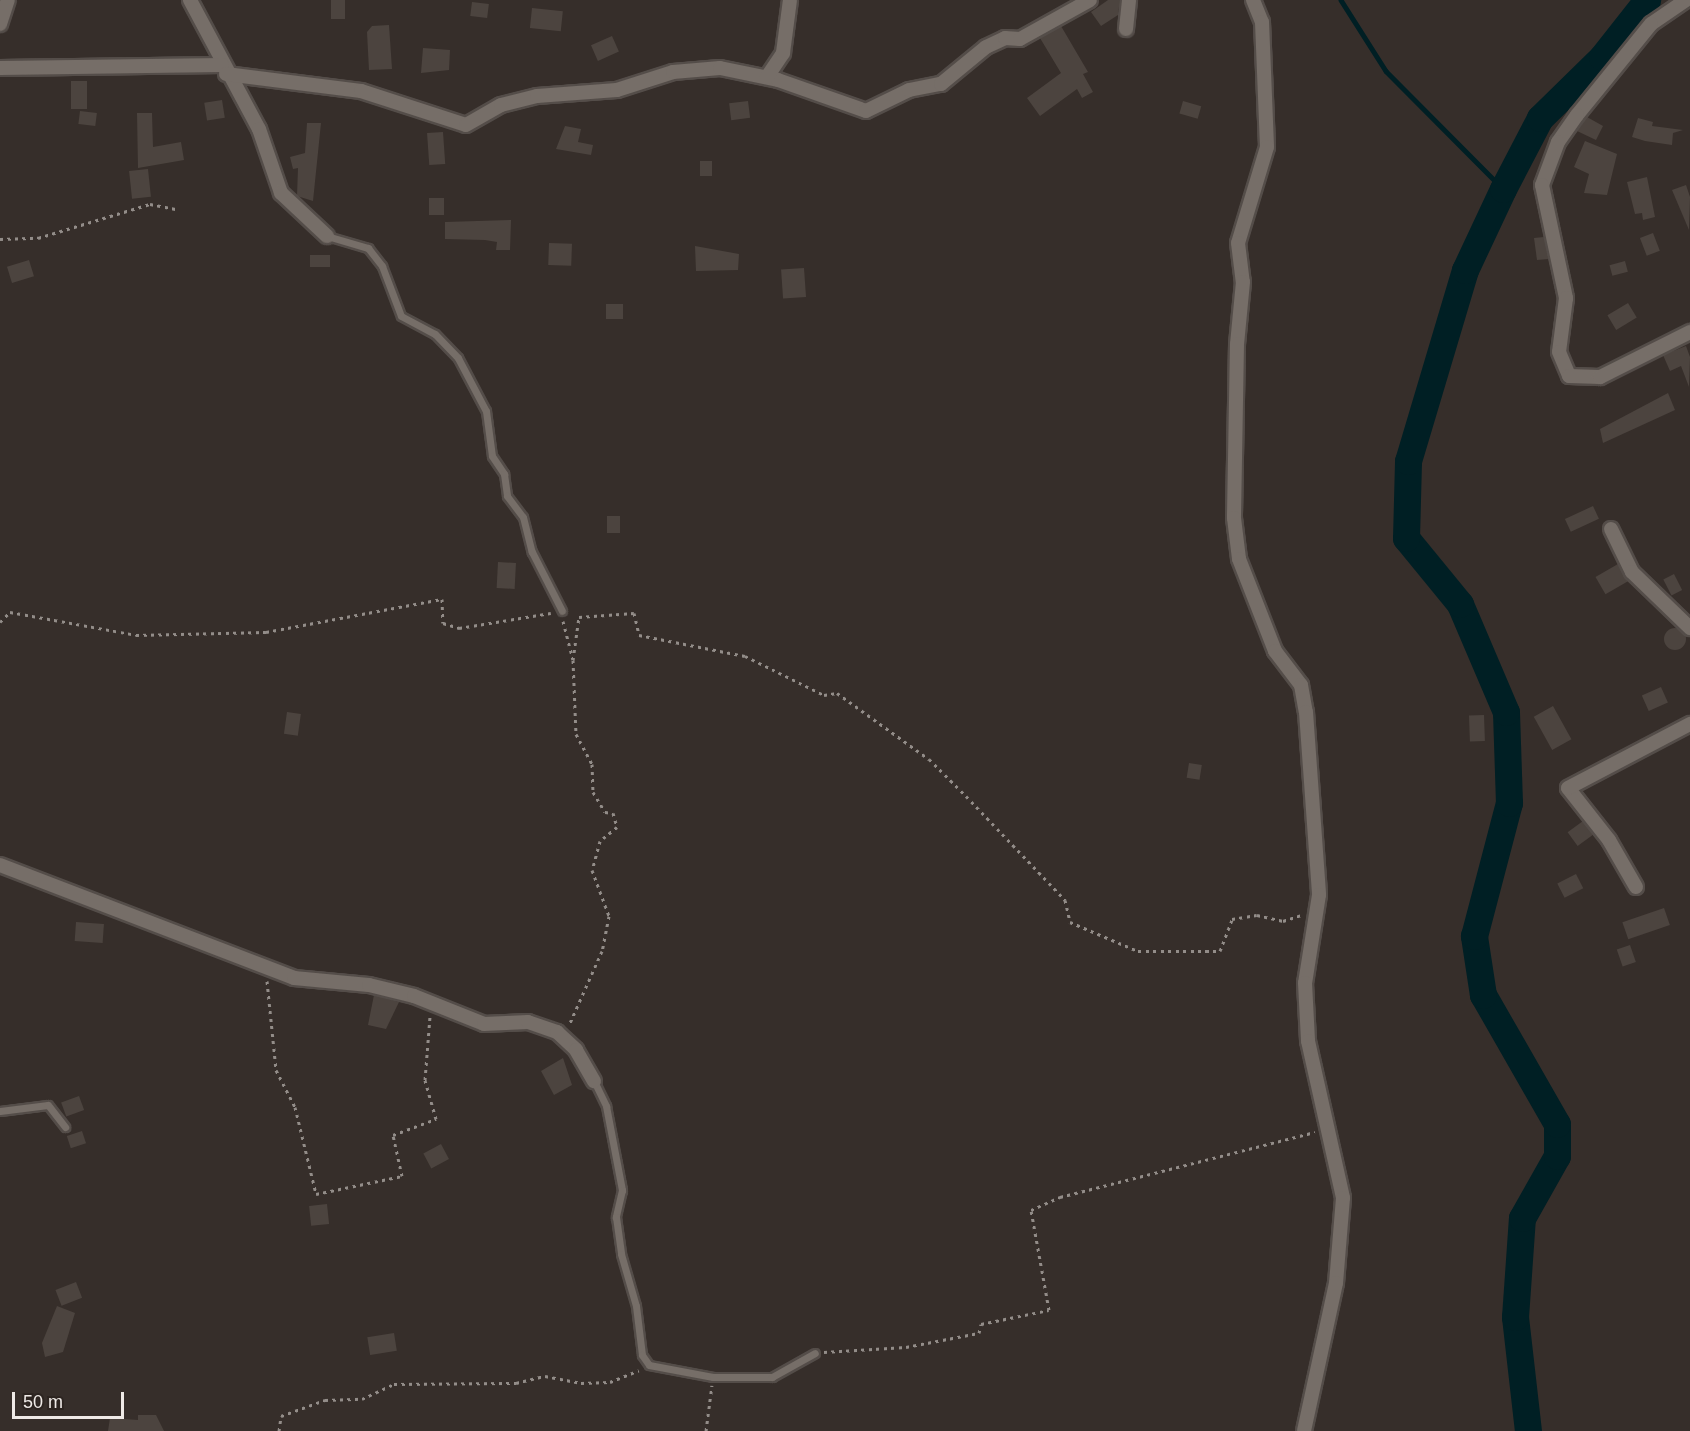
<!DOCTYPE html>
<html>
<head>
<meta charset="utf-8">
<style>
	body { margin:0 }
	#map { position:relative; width:1690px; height:1431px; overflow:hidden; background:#362e2a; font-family:Helvetica,sans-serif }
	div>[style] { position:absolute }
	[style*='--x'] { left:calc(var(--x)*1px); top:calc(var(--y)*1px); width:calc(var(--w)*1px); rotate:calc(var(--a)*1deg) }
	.stream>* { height:4.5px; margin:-2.25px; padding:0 2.25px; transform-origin:2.25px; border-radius:2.25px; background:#001f24 }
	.river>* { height:27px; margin:-13.5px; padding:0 13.5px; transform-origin:13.5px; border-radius:13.5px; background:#001f24 }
	.building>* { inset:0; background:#4c443f; transform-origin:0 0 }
	.round { border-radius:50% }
	.path>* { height:3px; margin-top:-1.5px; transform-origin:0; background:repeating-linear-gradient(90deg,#938d89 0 3px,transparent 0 7.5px) }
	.roads { filter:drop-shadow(2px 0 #544d49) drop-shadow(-2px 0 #544d49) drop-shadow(0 2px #544d49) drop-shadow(0 -2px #544d49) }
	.lane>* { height:7px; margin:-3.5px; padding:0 3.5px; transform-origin:3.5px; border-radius:3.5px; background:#766e68 }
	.street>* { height:14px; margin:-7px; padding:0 7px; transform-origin:7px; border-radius:7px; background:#766e68 }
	span { translate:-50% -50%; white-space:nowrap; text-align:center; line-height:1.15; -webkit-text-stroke:5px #2c2420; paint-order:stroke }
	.scale { position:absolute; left:12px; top:1392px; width:112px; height:27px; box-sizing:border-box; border:3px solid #efeae7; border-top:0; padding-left:8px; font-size:18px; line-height:21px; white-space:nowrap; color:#efeae7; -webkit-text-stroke:4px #2c2420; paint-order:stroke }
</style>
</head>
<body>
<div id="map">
	<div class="stream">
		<i style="--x:1341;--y:0;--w:84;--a:57.6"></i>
		<i style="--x:1386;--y:71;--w:166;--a:45.2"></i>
	</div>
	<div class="river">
		<i style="--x:1528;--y:1431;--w:115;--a:-96.5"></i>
		<i style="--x:1515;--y:1317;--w:99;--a:-86"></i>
		<i style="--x:1522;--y:1218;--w:71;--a:-60.6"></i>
		<i style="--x:1557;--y:1156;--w:32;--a:-90"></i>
		<i style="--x:1557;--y:1124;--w:149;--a:-119.8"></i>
		<i style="--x:1483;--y:995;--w:60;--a:-98.7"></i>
		<i style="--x:1474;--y:936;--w:138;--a:-75.3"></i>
		<i style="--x:1509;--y:803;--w:91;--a:-91.9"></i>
		<i style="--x:1506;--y:712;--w:117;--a:-113.1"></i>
		<i style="--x:1460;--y:604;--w:85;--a:-129.3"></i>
		<i style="--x:1406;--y:538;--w:77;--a:-88.5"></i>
		<i style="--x:1408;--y:461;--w:199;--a:-73.4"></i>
		<i style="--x:1465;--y:270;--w:89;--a:-64.9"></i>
		<i style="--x:1503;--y:189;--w:80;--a:-62.5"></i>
		<i style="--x:1540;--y:118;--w:87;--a:-44.5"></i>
		<i style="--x:1602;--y:57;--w:73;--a:-51.7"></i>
	</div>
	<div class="building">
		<i style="left:331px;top:0;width:14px;height:19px"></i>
		<i style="clip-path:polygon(1108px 0,1120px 0,1118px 15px,1101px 26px,1091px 12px)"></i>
		<i style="left:472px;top:2px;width:17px;height:14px;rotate:7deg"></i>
		<i style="left:532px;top:8px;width:31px;height:20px;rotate:6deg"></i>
		<i style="clip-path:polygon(389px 25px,392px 69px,369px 70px,367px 32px,372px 26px)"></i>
		<i style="clip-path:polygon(1061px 26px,1088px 72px,1083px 74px,1093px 92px,1082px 98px,1077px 89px,1040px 116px,1027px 98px,1061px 73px,1040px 38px)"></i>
		<i style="left:612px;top:36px;width:17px;height:23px;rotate:66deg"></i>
		<i style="clip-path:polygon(423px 48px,450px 50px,449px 70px,421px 73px)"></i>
		<i style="left:87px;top:81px;width:28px;height:16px;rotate:90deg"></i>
		<i style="left:222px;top:100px;width:18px;height:18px;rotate:81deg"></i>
		<i style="left:748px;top:101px;width:17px;height:19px;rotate:83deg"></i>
		<i style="left:1183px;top:101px;width:19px;height:13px;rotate:16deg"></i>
		<i style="left:80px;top:111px;width:17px;height:13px;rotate:7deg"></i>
		<i style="clip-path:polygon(137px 113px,152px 113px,153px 147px,181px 142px,184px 160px,138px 168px)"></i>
		<i style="clip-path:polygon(1587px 117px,1603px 126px,1596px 140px,1577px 131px)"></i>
		<i style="clip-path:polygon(1638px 118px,1653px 122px,1652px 126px,1683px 130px,1673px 133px,1672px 145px,1645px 141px,1632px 137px)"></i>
		<i style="clip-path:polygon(307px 123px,321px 123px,313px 201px,297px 196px,298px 168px,293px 169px,290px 157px,305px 153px)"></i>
		<i style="clip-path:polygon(565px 126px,581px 129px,578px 142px,593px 145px,591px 155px,556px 149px)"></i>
		<i style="left:443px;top:132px;width:32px;height:16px;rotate:86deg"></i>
		<i style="clip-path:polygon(1585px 141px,1617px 154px,1607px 195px,1584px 193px,1589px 174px,1574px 167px)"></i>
		<i style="left:712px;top:161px;width:15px;height:12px;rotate:90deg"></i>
		<i style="left:148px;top:169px;width:28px;height:19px;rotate:84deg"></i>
		<i style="clip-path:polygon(1647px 177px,1655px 217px,1643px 220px,1642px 213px,1635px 214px,1627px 182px)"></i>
		<i style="clip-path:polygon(1686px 185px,1690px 197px,1689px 230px,1672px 190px)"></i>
		<i style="left:429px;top:198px;width:15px;height:17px"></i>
		<i style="clip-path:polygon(511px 220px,510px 250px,496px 250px,497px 242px,485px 240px,445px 239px,445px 222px)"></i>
		<i style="left:1653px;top:233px;width:19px;height:14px;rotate:69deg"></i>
		<i style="clip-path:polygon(1544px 237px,1549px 259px,1537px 260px,1534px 238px)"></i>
		<i style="left:549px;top:243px;width:23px;height:22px;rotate:2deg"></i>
		<i style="clip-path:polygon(695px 246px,739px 254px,738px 270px,696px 271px)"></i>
		<i style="left:310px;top:255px;width:20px;height:12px"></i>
		<i style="left:29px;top:260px;width:17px;height:23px;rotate:73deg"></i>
		<i style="left:1625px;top:261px;width:11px;height:16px;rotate:75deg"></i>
		<i style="left:804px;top:268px;width:29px;height:23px;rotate:86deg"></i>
		<i style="left:1628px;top:303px;width:17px;height:24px;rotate:59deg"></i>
		<i style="left:606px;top:304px;width:17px;height:15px"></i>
		<i style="clip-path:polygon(1686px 346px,1690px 357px,1689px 387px,1681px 366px,1670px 371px,1663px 355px)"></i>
		<i style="clip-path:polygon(1668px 393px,1675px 410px,1603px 443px,1600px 429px)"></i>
		<i style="left:1593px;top:506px;width:14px;height:31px;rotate:65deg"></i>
		<i style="left:607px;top:516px;width:13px;height:17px"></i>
		<i style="left:498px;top:562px;width:18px;height:26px;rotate:3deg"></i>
		<i style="left:1618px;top:564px;width:20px;height:26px;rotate:60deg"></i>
		<i style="left:1674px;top:574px;width:18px;height:12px;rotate:63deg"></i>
		<i class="round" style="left:1664px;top:628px;width:22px;height:22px"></i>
		<i style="left:1661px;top:687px;width:17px;height:21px;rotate:66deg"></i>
		<i style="left:1553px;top:706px;width:38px;height:22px;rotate:61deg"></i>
		<i style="left:287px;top:712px;width:14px;height:22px;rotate:8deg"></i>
		<i style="left:1484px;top:715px;width:26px;height:15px;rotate:88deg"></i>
		<i style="left:1189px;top:763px;width:13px;height:15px;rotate:9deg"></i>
		<i style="left:1583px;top:821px;width:17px;height:19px;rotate:54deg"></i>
		<i style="left:1576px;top:874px;width:16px;height:21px;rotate:63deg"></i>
		<i style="left:1664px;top:908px;width:18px;height:44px;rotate:71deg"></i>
		<i style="left:76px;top:922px;width:28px;height:19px;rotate:4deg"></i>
		<i style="left:1630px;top:945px;width:18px;height:14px;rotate:71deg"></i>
		<i style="clip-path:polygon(374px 995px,399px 1002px,386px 1029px,368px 1025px)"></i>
		<i style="clip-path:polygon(563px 1058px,572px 1085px,554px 1095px,541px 1071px)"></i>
		<i style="left:79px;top:1096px;width:15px;height:19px;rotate:70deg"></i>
		<i style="left:82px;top:1131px;width:13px;height:16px;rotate:72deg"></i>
		<i style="left:441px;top:1144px;width:17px;height:20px;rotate:62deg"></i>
		<i style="left:327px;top:1204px;width:20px;height:18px;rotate:84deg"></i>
		<i style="left:76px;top:1282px;width:17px;height:22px;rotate:69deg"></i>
		<i style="clip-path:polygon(57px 1306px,75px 1313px,63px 1352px,45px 1357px,42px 1343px)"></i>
		<i style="left:394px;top:1333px;width:18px;height:27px;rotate:81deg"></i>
		<i style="clip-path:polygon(138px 1415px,156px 1415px,164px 1431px,108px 1431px,110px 1418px,138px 1420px)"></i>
	</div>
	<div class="path">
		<i style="--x:0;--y:239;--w:38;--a:-2"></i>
		<i style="--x:38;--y:238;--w:117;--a:-16.9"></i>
		<i style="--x:150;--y:204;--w:26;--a:11"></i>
		<i style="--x:563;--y:621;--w:40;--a:75.6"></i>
		<i style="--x:573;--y:660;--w:74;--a:87.7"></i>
		<i style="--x:576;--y:734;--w:34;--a:62"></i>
		<i style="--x:592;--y:764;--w:28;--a:88"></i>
		<i style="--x:593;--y:792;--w:23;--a:59"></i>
		<i style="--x:605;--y:812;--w:8;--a:7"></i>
		<i style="--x:613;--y:813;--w:15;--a:74"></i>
		<i style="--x:617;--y:827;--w:22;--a:141"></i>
		<i style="--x:600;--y:841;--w:30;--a:105"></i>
		<i style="--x:592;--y:870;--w:49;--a:69.7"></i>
		<i style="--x:609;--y:916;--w:36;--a:101"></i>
		<i style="--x:602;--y:951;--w:81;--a:114"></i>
		<i style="--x:0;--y:622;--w:14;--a:-45"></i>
		<i style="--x:10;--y:612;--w:128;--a:10.3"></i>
		<i style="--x:136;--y:635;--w:130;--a:-1.3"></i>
		<i style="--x:266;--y:632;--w:179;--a:-10.6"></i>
		<i style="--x:442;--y:599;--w:24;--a:88"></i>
		<i style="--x:443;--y:623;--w:17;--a:17"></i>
		<i style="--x:459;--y:628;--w:93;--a:-9.3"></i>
		<i style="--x:573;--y:660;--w:43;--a:-82.1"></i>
		<i style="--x:579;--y:617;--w:55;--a:-4.2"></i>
		<i style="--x:634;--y:613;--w:23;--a:77"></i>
		<i style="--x:639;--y:635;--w:108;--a:11.2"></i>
		<i style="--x:745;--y:656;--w:88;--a:26.3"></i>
		<i style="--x:824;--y:695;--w:13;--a:-9"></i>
		<i style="--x:837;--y:693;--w:113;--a:35.7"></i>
		<i style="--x:929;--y:759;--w:52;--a:45"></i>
		<i style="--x:966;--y:796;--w:144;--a:46.4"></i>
		<i style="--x:1065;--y:900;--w:23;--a:77"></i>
		<i style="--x:1070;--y:922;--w:74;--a:23.1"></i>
		<i style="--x:1138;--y:951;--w:82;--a:0"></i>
		<i style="--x:1220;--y:951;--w:34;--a:-69"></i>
		<i style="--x:1232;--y:919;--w:25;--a:-9"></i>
		<i style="--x:1257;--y:915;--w:27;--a:13"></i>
		<i style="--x:1283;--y:921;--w:19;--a:-18"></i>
		<i style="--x:267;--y:981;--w:89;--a:84.2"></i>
		<i style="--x:276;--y:1070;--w:42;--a:62.8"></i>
		<i style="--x:295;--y:1107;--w:89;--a:76.4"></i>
		<i style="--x:316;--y:1194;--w:88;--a:-11.8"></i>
		<i style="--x:402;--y:1176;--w:42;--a:-102.4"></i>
		<i style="--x:393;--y:1135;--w:46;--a:-20.4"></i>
		<i style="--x:436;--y:1119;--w:41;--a:-105.8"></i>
		<i style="--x:425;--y:1080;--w:63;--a:-85.5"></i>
		<i style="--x:824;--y:1352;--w:82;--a:-3.5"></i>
		<i style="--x:906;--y:1347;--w:74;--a:-10.9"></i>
		<i style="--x:979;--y:1333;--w:9;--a:-77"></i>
		<i style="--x:981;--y:1324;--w:69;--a:-11.6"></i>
		<i style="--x:1049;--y:1310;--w:102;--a:-100.2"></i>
		<i style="--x:1031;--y:1210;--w:32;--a:-24"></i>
		<i style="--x:1060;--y:1197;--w:263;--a:-14.3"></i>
		<i style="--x:279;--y:1431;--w:15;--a:-82"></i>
		<i style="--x:281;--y:1416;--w:47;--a:-20"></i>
		<i style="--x:325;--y:1400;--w:37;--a:-2"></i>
		<i style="--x:362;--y:1399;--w:35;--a:-25"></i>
		<i style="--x:394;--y:1384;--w:122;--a:-0.5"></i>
		<i style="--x:516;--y:1383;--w:30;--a:-14"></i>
		<i style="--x:545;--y:1376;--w:37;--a:11"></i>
		<i style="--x:581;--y:1383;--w:29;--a:-2"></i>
		<i style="--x:610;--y:1382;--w:31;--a:-22"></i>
		<i style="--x:706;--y:1431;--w:46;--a:-82.6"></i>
	</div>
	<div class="roads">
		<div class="lane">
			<i style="--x:327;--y:236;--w:43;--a:16.3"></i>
			<i style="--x:368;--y:248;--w:23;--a:52"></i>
			<i style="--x:382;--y:266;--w:53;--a:69.2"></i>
			<i style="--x:401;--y:316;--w:38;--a:28"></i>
			<i style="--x:435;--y:334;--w:33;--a:46"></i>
			<i style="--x:458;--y:358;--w:60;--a:62.2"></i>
			<i style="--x:486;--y:411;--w:45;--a:82.4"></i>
			<i style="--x:492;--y:456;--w:22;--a:56"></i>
			<i style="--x:504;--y:474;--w:22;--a:82"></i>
			<i style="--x:507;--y:496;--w:26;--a:53"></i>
			<i style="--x:523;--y:517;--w:36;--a:76"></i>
			<i style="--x:532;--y:552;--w:66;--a:63"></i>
			<i style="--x:594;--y:1081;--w:28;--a:64"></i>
			<i style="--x:606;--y:1106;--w:86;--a:79.2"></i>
			<i style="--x:622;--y:1190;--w:28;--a:103"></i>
			<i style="--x:616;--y:1217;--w:37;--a:82"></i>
			<i style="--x:621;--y:1254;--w:54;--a:73.9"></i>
			<i style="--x:636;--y:1306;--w:49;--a:83"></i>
			<i style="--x:642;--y:1355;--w:12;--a:55"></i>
			<i style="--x:649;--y:1365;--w:65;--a:10.6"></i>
			<i style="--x:713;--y:1377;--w:59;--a:0"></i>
			<i style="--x:772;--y:1377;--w:49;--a:-29.2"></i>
			<i style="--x:0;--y:1111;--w:48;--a:-7.1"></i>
			<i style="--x:48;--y:1105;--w:28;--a:52"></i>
		</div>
		<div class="street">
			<i style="--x:190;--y:0;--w:146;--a:61.9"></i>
			<i style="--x:259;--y:129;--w:68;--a:71"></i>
			<i style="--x:281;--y:193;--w:63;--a:43.1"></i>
			<i style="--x:1253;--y:0;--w:24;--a:68"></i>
			<i style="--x:1262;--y:22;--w:125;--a:87.7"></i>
			<i style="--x:1267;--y:147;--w:100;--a:106.8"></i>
			<i style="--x:1238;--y:243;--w:39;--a:83"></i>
			<i style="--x:1243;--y:282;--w:62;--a:95.5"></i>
			<i style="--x:1237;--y:344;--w:174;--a:91"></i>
			<i style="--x:1234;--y:518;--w:41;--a:83"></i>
			<i style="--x:1239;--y:559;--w:99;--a:68.6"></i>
			<i style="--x:1275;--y:651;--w:43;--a:52.6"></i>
			<i style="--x:1301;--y:685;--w:27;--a:80"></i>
			<i style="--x:1306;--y:712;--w:183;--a:85.9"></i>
			<i style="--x:1319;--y:895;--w:89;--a:99"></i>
			<i style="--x:1305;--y:983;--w:58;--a:87"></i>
			<i style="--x:1308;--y:1041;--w:161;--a:77.4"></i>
			<i style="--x:1343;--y:1198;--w:85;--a:94.7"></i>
			<i style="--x:1336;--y:1283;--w:151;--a:102.2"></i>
			<i style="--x:1686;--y:0;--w:42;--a:145.6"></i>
			<i style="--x:1651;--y:24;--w:117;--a:129.1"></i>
			<i style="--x:1577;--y:115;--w:33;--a:125"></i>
			<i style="--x:1558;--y:142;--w:46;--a:110.4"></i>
			<i style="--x:1542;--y:185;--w:116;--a:78"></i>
			<i style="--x:1566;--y:298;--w:54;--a:97.4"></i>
			<i style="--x:1559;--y:352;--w:26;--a:67"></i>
			<i style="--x:1569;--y:376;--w:31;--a:2"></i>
			<i style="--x:1600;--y:377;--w:101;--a:-26.6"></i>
			<i style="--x:0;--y:24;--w:25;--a:-72"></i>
			<i style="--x:1126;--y:29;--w:29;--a:-84"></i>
			<i style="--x:0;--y:68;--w:222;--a:-0.8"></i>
			<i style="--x:226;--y:74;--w:136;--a:7.2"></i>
			<i style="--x:361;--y:91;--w:110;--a:17.9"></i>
			<i style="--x:466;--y:125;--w:40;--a:-29.7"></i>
			<i style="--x:501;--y:105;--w:37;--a:-14"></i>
			<i style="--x:537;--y:96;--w:80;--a:-4.3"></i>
			<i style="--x:617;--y:90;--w:59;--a:-17.8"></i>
			<i style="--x:673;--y:72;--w:47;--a:-4.9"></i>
			<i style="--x:720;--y:68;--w:59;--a:11.7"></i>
			<i style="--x:778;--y:80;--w:93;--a:19.4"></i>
			<i style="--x:866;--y:111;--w:48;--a:-26"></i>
			<i style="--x:909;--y:90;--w:33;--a:-11"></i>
			<i style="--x:941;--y:84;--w:58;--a:-39.4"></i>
			<i style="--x:986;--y:47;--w:21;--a:-25"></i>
			<i style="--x:1005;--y:38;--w:15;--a:4"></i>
			<i style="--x:1020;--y:39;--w:80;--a:-29.1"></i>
			<i style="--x:767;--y:77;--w:29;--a:-56"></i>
			<i style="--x:783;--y:53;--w:53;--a:-82.5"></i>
			<i style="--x:1611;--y:529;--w:48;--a:64"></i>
			<i style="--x:1632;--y:572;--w:81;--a:44"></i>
			<i style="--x:0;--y:865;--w:315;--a:21"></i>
			<i style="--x:294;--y:978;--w:75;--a:5.3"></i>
			<i style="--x:369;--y:985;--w:46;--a:13.7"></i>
			<i style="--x:414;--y:996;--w:75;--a:21.8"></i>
			<i style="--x:484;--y:1024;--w:44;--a:-2.6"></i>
			<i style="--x:528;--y:1022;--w:31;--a:19"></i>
			<i style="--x:557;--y:1032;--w:26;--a:43"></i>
			<i style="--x:576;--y:1050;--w:36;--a:60"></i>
			<i style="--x:1636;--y:887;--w:54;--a:-119.9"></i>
			<i style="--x:1609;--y:840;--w:66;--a:-128.3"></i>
			<i style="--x:1568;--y:788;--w:138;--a:-27.7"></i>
		</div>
	</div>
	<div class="scale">50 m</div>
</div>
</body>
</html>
